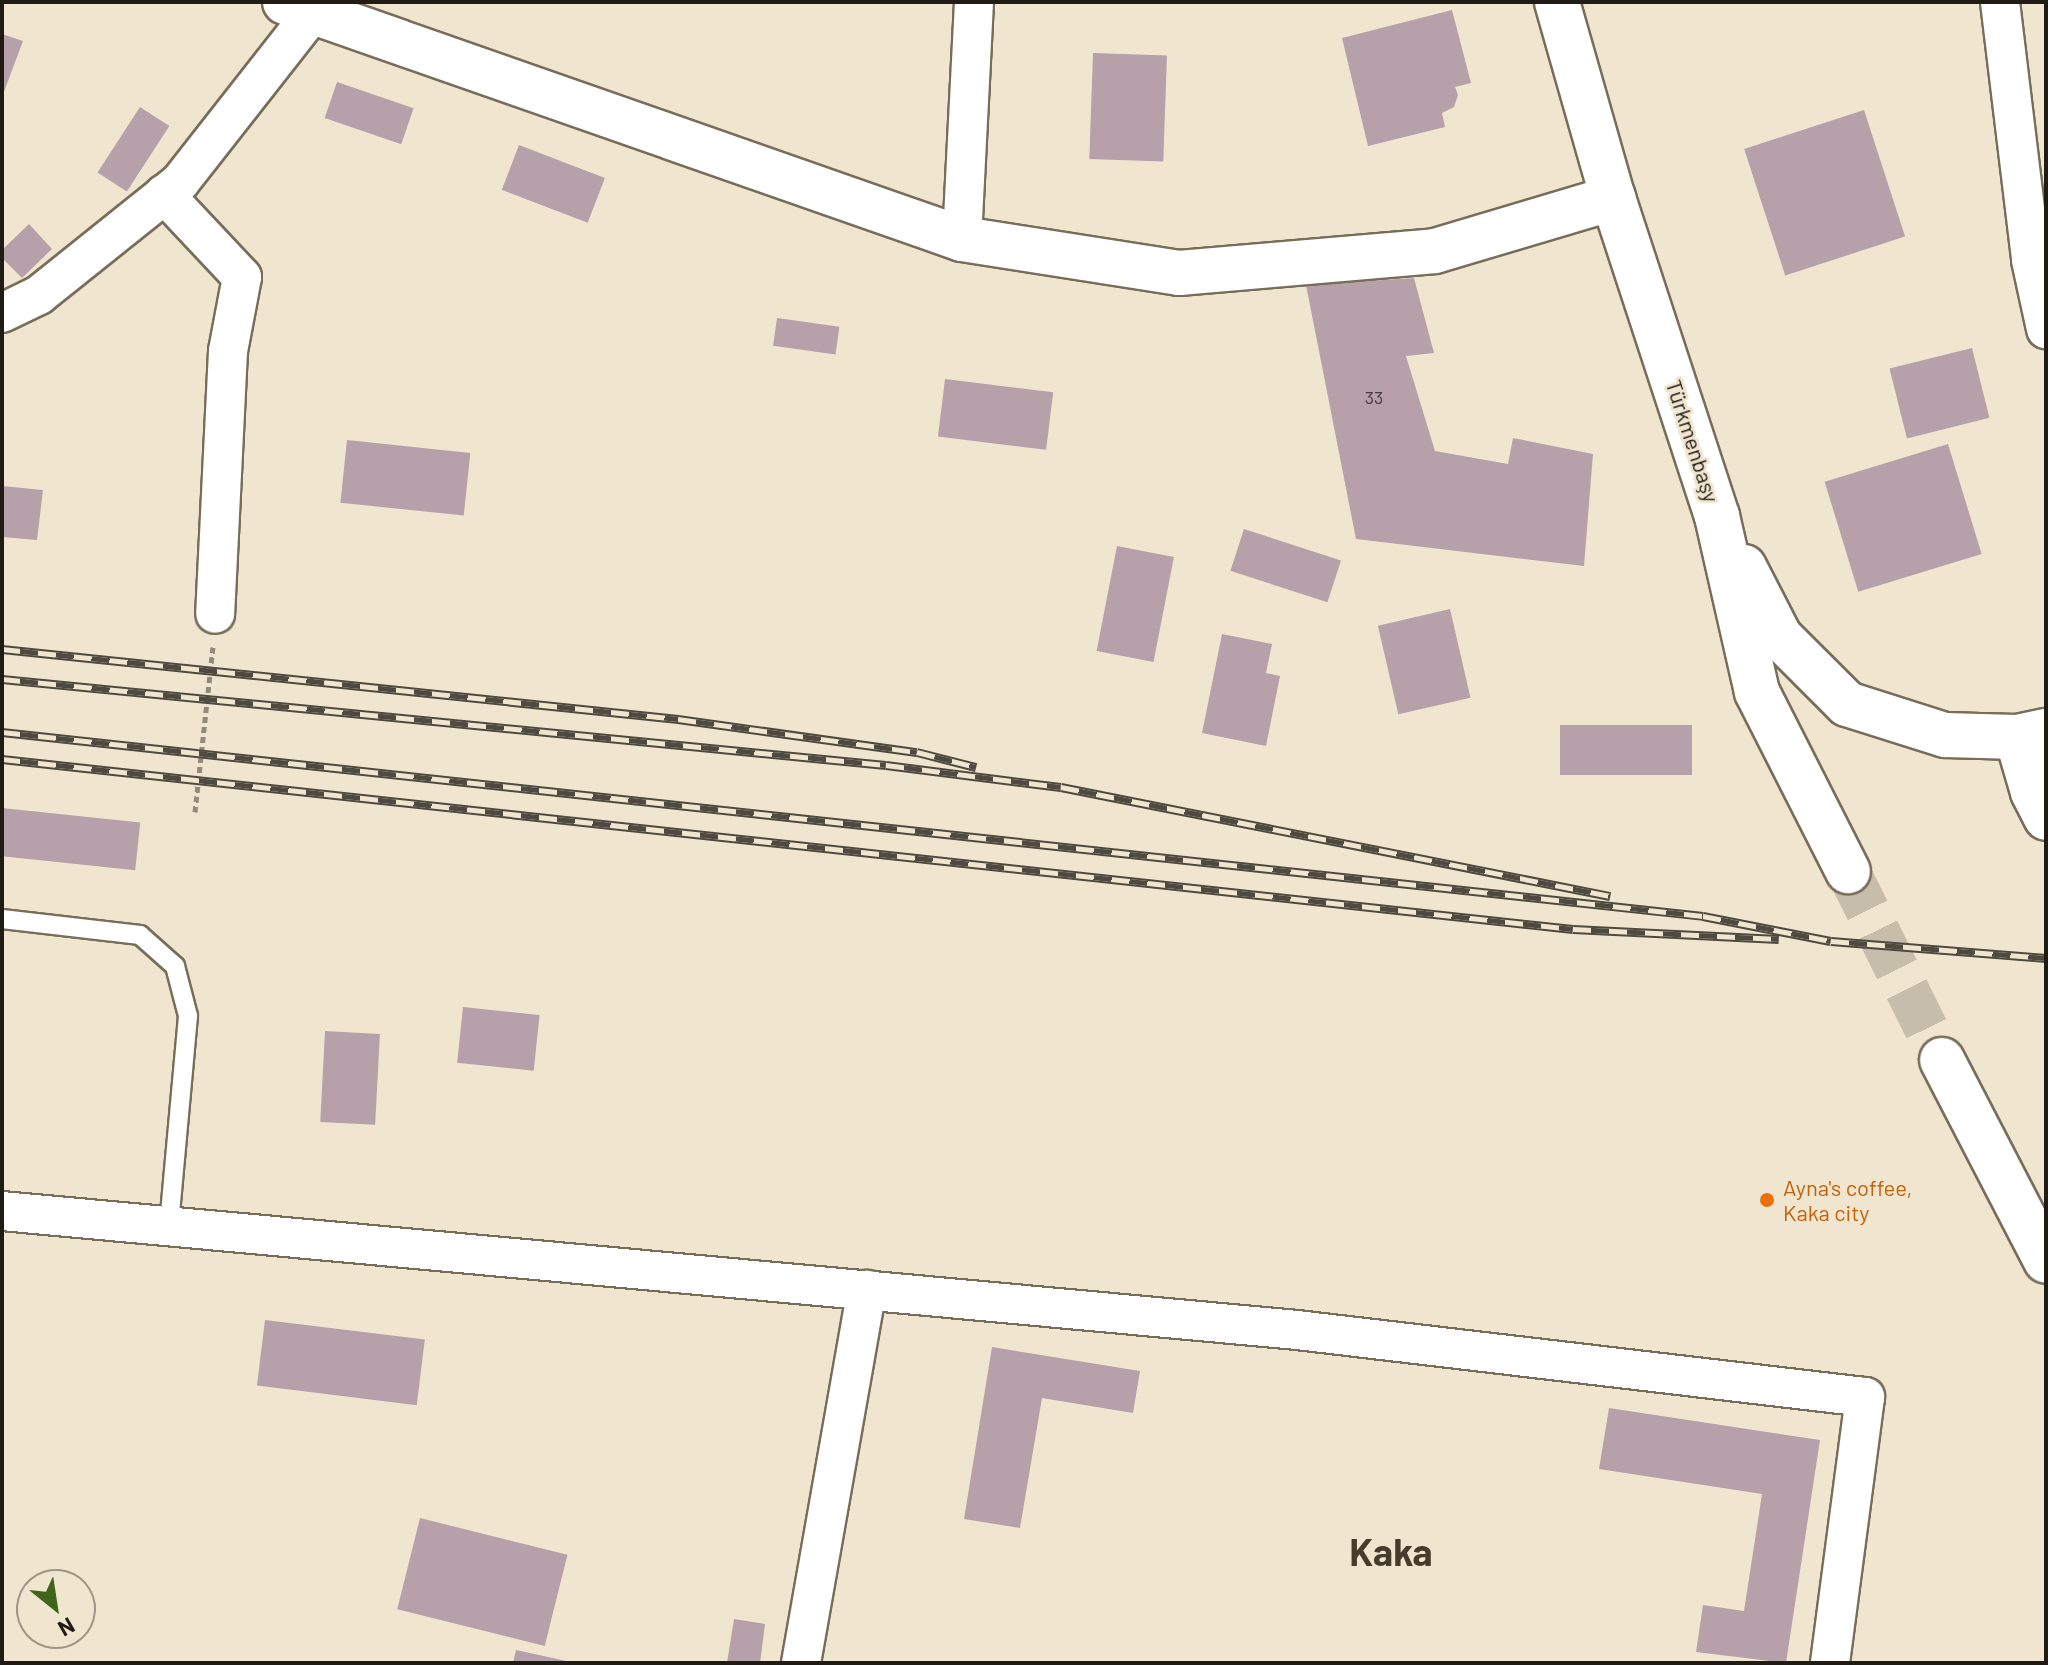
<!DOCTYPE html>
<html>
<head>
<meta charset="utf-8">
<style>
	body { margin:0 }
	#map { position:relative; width:2048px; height:1665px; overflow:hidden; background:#f0e6d0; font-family:Barlow,sans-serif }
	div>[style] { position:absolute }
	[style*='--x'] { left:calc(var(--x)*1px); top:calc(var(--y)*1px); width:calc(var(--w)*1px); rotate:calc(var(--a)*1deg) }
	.building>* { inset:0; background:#b6a0aa; transform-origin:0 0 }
	.tertiary-tunnel>* { height:44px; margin-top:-22px; transform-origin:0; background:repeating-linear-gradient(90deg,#c6beab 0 44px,transparent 0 66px) }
	.path>* { height:5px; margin-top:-2.5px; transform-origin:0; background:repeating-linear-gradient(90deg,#918a7b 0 6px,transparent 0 10px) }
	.roads { filter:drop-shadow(2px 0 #776d5a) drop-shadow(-2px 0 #776d5a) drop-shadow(0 2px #776d5a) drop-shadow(0 -2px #776d5a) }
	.service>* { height:18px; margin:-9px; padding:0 9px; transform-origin:9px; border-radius:9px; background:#fff }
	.minor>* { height:38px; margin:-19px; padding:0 19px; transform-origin:19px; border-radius:19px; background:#fff }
	.tertiary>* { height:44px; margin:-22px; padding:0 22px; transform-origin:22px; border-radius:22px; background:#fff }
	.secondary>* { height:44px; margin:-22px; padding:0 22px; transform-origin:22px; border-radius:22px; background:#fff }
	.rail>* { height:9px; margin-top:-4.5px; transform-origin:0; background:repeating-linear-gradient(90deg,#f0e6d0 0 18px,#4f4a40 0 36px); box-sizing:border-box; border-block:2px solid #4f4a40 }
	.dots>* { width:22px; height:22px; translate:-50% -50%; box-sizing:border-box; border:4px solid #f0e6d0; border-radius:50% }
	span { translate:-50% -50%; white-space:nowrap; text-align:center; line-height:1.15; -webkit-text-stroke:6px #f0e6d0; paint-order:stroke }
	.number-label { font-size:18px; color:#463d3a }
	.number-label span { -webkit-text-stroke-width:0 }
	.street-label { font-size:22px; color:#201c15 }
	.food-label { font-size:22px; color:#c56008 }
	.left { translate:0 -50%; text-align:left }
	.town-label { font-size:38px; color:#453c2b; font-weight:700 }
	.frame { position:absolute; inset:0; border:4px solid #201c15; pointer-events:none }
	.north { position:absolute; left:16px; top:1569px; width:80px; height:80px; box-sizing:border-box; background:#f0e6d0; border:2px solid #9d9585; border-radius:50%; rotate:150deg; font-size:22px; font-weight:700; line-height:32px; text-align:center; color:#201c15 }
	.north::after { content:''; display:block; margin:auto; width:28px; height:36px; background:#41641b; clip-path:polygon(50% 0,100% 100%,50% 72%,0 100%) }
</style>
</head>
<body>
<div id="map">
	<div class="building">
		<i style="clip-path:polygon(1452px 10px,1471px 83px,1455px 87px,1458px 95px,1454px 107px,1442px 113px,1445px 127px,1368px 146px,1342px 38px)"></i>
		<i style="clip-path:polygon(2px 34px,23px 41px,2px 97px)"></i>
		<i style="left:1093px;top:53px;width:74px;height:106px;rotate:2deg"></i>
		<i style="left:337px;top:82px;width:81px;height:38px;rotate:19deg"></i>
		<i style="left:140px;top:107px;width:35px;height:78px;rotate:33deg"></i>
		<i style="left:1864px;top:110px;width:133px;height:126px;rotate:72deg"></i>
		<i style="left:519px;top:145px;width:92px;height:48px;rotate:21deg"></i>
		<i style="clip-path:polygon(29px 224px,52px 249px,22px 278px,2px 258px,2px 250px)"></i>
		<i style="clip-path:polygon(1414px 278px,1434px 353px,1406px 356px,1435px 451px,1508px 464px,1513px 438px,1593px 454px,1584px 566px,1356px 539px,1306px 285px)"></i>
		<i style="left:777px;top:318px;width:63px;height:28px;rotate:8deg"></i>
		<i style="left:1972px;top:348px;width:72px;height:85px;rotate:76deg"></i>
		<i style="left:945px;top:379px;width:109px;height:58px;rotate:7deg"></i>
		<i style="left:347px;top:440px;width:124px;height:63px;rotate:6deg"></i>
		<i style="left:1948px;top:444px;width:115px;height:129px;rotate:73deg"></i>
		<i style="clip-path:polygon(2px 486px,43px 490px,37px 540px,2px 537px)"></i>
		<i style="left:1244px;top:529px;width:102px;height:44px;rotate:18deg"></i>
		<i style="left:1117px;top:546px;width:58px;height:107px;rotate:11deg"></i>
		<i style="left:1450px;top:609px;width:91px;height:74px;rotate:77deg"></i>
		<i style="clip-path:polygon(1222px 634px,1272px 644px,1266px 673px,1280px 676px,1266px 746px,1202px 733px)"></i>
		<i style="left:1560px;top:725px;width:132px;height:50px"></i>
		<i style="left:2px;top:808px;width:139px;height:48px;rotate:6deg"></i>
		<i style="left:463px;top:1007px;width:77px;height:56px;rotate:6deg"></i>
		<i style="left:325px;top:1031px;width:55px;height:91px;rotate:3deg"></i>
		<i style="left:265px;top:1320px;width:161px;height:66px;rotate:7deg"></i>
		<i style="clip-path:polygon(992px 1347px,1140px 1371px,1133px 1413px,1042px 1398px,1020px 1528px,964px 1519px)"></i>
		<i style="clip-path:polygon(1609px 1408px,1820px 1440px,1786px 1663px,1696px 1652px,1703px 1605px,1744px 1611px,1762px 1494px,1599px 1469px)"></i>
		<i style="left:420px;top:1518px;width:152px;height:94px;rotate:14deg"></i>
		<i style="clip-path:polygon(734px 1619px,765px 1624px,760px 1663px,727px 1663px)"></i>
		<i style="clip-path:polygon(516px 1650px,571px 1662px,571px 1663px,513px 1663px)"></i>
	</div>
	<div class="tertiary-tunnel">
		<i style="--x:1848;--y:871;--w:211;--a:63.6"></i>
	</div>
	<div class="path">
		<i style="--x:195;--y:812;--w:166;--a:-83.8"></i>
	</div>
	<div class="roads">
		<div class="service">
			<i style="--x:2;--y:919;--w:139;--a:6.6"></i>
			<i style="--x:140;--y:935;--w:47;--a:41.5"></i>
			<i style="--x:175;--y:966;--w:52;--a:75.4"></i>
			<i style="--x:188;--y:1016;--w:211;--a:95.2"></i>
		</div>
		<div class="minor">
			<i style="--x:2000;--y:2;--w:260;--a:83.1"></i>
			<i style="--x:2031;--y:260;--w:71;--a:77.7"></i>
			<i style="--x:164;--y:194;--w:114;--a:46.8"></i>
			<i style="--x:242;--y:277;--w:75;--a:100.7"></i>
			<i style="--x:228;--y:351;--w:263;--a:92.8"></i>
			<i style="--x:962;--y:239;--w:237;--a:-87.1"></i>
			<i style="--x:2;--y:313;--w:41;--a:-25.9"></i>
			<i style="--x:39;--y:295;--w:181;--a:-38.7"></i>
			<i style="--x:180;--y:182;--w:217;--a:-51.9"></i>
			<i style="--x:314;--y:11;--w:9;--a:-77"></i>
			<i style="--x:2;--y:1211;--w:1300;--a:5.25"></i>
			<i style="--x:1297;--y:1330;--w:572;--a:6.73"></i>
			<i style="--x:1865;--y:1397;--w:268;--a:97.5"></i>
			<i style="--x:801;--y:1663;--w:379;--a:-80"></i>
		</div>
		<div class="tertiary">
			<i style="--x:285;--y:2;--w:717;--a:19.29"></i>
			<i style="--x:962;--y:239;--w:220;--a:8.9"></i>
			<i style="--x:1179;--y:273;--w:257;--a:-4.9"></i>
			<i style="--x:1435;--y:251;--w:186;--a:-16.6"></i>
			<i style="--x:1557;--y:2;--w:204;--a:74.1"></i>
			<i style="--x:1613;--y:198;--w:335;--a:71.9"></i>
			<i style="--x:1717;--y:516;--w:180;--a:77.2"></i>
			<i style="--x:1757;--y:692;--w:201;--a:63.1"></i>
			<i style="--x:1744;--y:567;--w:79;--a:62.8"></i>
			<i style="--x:1780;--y:637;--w:95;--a:45"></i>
			<i style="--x:1847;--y:704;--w:103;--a:17.6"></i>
			<i style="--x:1945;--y:735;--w:72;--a:1.6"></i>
			<i style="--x:2017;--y:737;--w:30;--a:-12"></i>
			<i style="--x:1942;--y:1060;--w:226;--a:62.6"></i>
		</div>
		<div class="secondary">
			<i style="--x:2017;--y:737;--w:57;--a:73.8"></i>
			<i style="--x:2033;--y:792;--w:29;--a:63"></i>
		</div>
	</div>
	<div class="rail">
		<i style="--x:2;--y:649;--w:680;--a:5.91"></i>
		<i style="--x:678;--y:719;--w:241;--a:7.9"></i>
		<i style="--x:917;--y:752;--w:61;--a:14.3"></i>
		<i style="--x:2;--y:679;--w:888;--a:5.56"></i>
		<i style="--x:886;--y:765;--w:176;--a:7.2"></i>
		<i style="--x:1061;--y:787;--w:560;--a:11.23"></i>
		<i style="--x:2;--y:732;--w:1711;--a:6.17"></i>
		<i style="--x:1703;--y:916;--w:130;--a:11.1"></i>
		<i style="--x:1831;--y:941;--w:216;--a:4.5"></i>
		<i style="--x:2;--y:759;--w:1580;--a:6.18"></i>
		<i style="--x:1573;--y:929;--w:206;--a:2.8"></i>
	</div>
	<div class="dots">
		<i style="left:1767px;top:1200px;background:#e8710a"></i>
	</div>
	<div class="number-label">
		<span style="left:1374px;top:397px">33</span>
	</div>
	<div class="street-label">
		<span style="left:1693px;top:441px;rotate:72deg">Türkmenbaşy</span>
	</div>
	<div class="food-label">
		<span class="left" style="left:1783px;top:1200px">Ayna's coffee,<br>Kaka city</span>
	</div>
	<div class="town-label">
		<span style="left:1391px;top:1552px">Kaka</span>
	</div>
	<div class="frame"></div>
	<div class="north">N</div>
</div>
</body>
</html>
